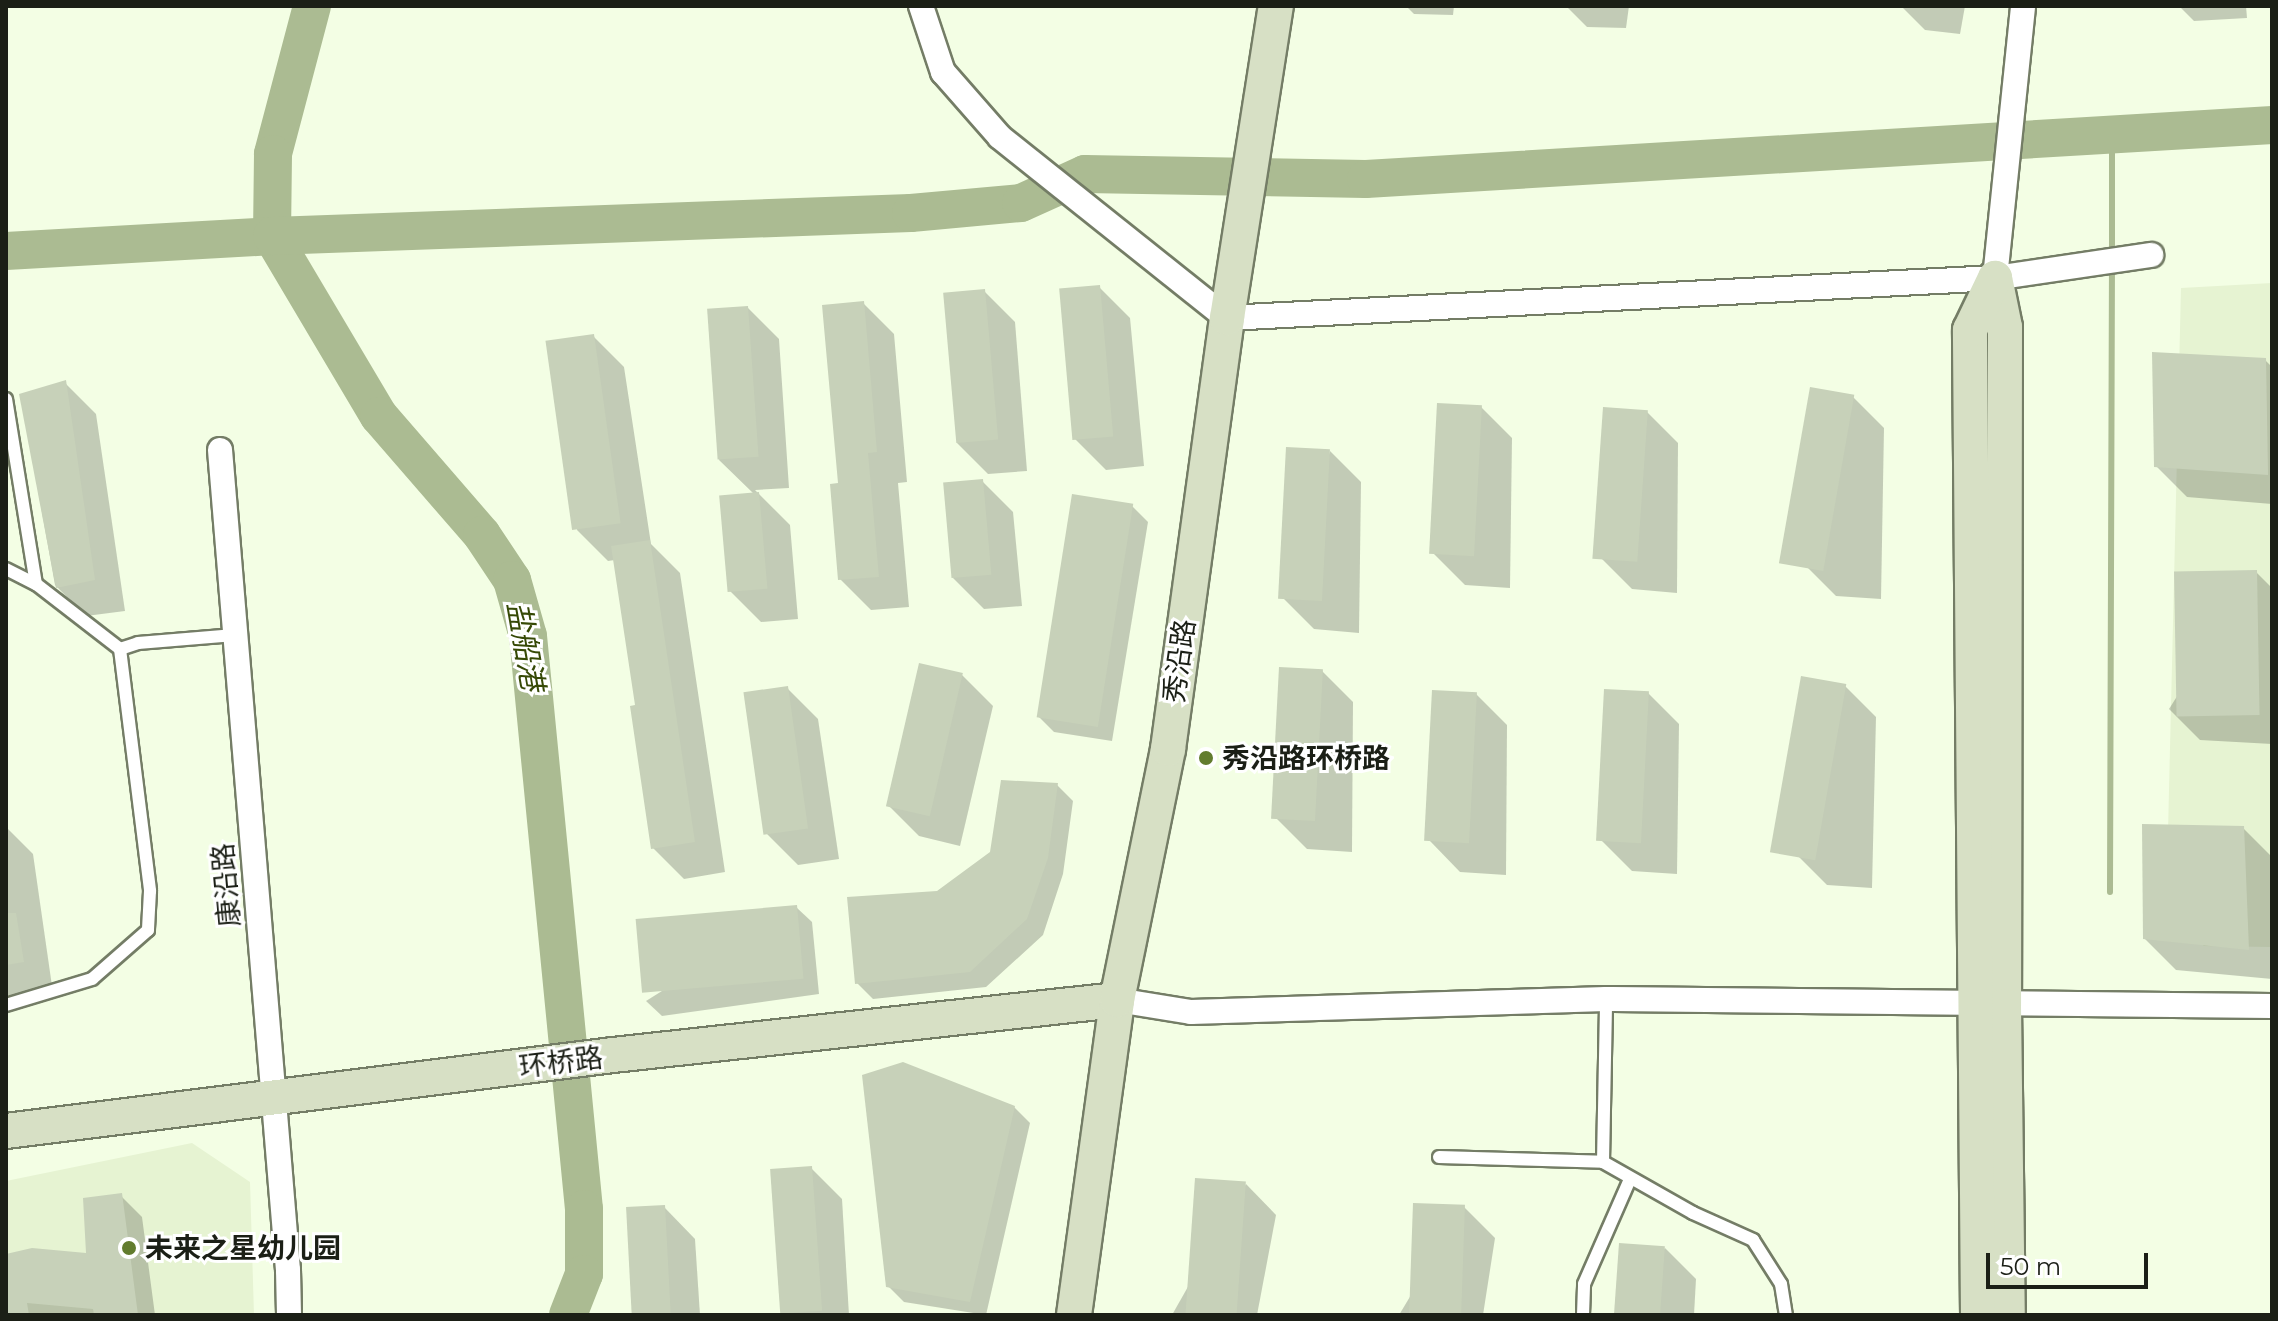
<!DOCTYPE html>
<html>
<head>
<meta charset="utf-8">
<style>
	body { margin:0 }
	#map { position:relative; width:2278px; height:1321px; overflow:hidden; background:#f3fee4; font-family:Montserrat,"Noto Sans SC",sans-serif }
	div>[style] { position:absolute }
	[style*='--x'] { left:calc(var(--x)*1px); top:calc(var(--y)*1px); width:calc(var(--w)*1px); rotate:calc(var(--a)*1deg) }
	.built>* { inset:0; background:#e6f3d2 }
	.shadow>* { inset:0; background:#0003 }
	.stream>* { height:6px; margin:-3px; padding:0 3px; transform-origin:3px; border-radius:3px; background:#abbb92 }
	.river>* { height:38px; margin:-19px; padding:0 19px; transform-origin:19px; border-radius:19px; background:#abbb92 }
	.building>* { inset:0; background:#c7d1b9; transform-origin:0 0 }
	.roads { filter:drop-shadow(2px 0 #747d66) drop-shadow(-2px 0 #747d66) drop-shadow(0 2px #747d66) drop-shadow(0 -2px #747d66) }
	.lane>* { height:12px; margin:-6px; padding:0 6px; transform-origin:6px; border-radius:6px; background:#fff }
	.street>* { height:24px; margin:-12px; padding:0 12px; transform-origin:12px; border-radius:12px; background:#fff }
	.secondary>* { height:34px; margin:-17px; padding:0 17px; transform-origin:17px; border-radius:17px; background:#d7e0c5 }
	.dots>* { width:22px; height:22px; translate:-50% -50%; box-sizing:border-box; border:4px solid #fff; border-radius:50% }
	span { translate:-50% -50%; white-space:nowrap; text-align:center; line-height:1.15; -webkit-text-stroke:6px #fff; paint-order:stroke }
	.street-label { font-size:28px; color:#1b1f16 }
	.poi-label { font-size:28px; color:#1b1f16; font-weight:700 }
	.left { translate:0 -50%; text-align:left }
	.water-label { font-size:30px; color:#364906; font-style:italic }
	.frame { position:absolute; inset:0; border:8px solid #1b1f16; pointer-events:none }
	.scale { position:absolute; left:1986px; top:1253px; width:162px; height:36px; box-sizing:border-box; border:4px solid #1b1f16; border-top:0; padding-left:10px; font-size:24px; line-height:28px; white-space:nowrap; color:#1b1f16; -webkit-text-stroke:6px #fff; paint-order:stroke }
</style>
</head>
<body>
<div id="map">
	<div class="built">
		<i style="clip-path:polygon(2272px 283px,2272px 947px,2204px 946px,2166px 916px,2181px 288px)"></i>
		<i style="clip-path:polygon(192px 1143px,250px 1182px,254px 1315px,6px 1315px,6px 1181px)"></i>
	</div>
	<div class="shadow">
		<i style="clip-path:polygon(1406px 6px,1454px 6px,1453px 15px,1414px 14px)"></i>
		<i style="clip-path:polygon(1566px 6px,1629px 6px,1626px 28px,1587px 27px)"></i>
		<i style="clip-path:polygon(1901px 6px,1965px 6px,1960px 34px,1925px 30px)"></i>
		<i style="clip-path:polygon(2179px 6px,2246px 6px,2247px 18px,2194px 21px)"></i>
		<i style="clip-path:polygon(1099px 287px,1130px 318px,1144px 466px,1106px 470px,1075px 439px)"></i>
		<i style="clip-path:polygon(984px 291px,1015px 322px,1027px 471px,988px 474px,957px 443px)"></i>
		<i style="clip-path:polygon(863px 303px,894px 334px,907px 482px,898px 483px,909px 607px,871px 610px,840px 579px,840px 485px)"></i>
		<i style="clip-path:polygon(748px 308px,779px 339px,789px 488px,755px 490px,790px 525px,798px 619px,761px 622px,730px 591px,754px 494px,719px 460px)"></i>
		<i style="clip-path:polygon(593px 336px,624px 367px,651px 544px,680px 573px,725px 872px,684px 879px,653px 848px,637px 707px,615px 560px,608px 561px,577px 530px)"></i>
		<i style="clip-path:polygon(2265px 360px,2272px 367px,2272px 504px,2187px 497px,2156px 466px)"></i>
		<i style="clip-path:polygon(65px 383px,96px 414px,125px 611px,86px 616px,55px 585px,21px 395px)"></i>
		<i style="clip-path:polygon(1853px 397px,1884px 428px,1881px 599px,1836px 596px,1805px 565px)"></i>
		<i style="clip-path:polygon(1481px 407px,1512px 438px,1510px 588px,1465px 585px,1434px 554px)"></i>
		<i style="clip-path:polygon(1647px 412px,1678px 443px,1677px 593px,1632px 589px,1601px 558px)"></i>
		<i style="clip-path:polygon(1330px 451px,1361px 482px,1359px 633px,1314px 629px,1283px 598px)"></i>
		<i style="clip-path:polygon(982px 481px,1013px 512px,1022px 606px,984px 609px,953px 578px)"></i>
		<i style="clip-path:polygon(1132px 506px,1148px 522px,1112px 741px,1054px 732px,1038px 716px)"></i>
		<i style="clip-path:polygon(2256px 572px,2272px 588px,2272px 744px,2200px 740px,2169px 709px)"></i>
		<i style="clip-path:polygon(1322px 671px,1353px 702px,1352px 852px,1307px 849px,1276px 818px)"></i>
		<i style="clip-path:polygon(962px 675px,993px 706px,960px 846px,919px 836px,888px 805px)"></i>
		<i style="clip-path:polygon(1845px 686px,1876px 717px,1872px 888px,1827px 885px,1796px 854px)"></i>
		<i style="clip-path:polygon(787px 688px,818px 719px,839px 859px,798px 865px,767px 834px)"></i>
		<i style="clip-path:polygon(1648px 693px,1679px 724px,1677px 874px,1632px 871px,1601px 840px)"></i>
		<i style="clip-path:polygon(1476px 694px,1507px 725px,1506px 875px,1460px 872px,1429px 840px)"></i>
		<i style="clip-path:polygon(1057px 785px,1073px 801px,1063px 874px,1043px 935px,986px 987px,873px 999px,857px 983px,938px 893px,992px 853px)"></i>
		<i style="clip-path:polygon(6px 827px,33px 854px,53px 993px,13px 1000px,6px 993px)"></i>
		<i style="clip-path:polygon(2243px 828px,2272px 857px,2272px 979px,2176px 970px,2145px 939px)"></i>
		<i style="clip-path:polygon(796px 907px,812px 922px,819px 994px,662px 1016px,646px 1001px)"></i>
		<i style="clip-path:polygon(1014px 1107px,1030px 1123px,986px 1315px,904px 1302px,888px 1286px)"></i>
		<i style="clip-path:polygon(811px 1168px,842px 1199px,849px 1315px,784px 1313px)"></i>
		<i style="clip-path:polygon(1246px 1184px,1276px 1215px,1257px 1315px,1172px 1315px)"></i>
		<i style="clip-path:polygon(121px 1196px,142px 1217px,155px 1315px,6px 1315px,6px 1256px,88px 1255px)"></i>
		<i style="clip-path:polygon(664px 1207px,695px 1239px,700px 1315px,634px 1315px)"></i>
		<i style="clip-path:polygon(1464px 1207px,1495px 1238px,1483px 1315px,1399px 1315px)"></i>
		<i style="clip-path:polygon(1665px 1248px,1696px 1279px,1694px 1315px,1617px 1315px)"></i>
	</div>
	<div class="stream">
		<i style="--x:2112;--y:256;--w:121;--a:-90"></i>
		<i style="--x:2110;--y:892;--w:625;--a:-89.82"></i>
	</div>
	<div class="river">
		<i style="--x:312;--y:6;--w:153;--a:104.8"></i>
		<i style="--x:273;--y:154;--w:82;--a:90.7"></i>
		<i style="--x:272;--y:236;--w:209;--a:59.3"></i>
		<i style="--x:379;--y:416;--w:157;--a:49.1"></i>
		<i style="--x:482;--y:535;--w:54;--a:56.3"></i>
		<i style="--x:512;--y:580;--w:58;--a:74.1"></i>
		<i style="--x:528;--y:636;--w:576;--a:84.42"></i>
		<i style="--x:584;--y:1209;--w:65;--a:90"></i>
		<i style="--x:584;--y:1274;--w:44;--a:111.3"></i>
		<i style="--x:6;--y:251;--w:266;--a:-3.2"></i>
		<i style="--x:272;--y:236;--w:639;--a:-2.06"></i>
		<i style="--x:911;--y:213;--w:110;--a:-5.2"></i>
		<i style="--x:1021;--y:203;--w:70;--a:-24.4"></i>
		<i style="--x:1085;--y:174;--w:281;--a:1"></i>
		<i style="--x:1366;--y:179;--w:908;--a:-3.41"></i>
	</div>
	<div class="building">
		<i style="left:1100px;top:285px;width:152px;height:41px;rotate:85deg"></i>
		<i style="left:985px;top:289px;width:151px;height:42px;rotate:85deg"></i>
		<i style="clip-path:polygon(864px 301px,877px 452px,868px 453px,879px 577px,838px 580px,830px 484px,838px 483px,822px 305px)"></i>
		<i style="left:748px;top:306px;width:151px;height:41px;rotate:86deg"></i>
		<i style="left:594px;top:334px;width:191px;height:49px;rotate:82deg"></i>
		<i style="clip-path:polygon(2152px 352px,2266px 358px,2268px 475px,2154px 467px)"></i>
		<i style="clip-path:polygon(66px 380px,95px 580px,56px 588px,19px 394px)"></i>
		<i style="left:1810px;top:387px;width:45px;height:179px;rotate:10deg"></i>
		<i style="left:1437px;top:403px;width:45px;height:151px;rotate:3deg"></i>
		<i style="left:1603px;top:407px;width:45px;height:152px;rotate:4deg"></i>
		<i style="left:1286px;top:447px;width:44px;height:152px;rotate:3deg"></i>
		<i style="left:983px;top:479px;width:96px;height:40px;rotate:85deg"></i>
		<i style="left:759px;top:492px;width:97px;height:40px;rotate:85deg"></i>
		<i style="left:1072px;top:494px;width:62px;height:226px;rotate:9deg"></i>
		<i style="clip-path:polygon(650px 540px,695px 842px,651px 849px,630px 706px,635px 705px,611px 546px)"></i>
		<i style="left:2257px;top:570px;width:145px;height:83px;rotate:89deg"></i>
		<i style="left:919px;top:663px;width:45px;height:147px;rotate:13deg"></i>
		<i style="left:1279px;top:667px;width:44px;height:152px;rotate:3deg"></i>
		<i style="left:1801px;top:676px;width:46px;height:179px;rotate:10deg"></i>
		<i style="left:788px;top:686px;width:144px;height:45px;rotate:82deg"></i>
		<i style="left:1604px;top:689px;width:45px;height:152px;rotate:3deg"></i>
		<i style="left:1432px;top:690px;width:45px;height:151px;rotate:3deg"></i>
		<i style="clip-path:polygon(1001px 780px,1058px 783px,1048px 858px,1027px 919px,970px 972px,855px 984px,847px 897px,937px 891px,990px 852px)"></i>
		<i style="clip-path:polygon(2142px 824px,2244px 826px,2249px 950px,2143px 939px)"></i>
		<i style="left:797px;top:905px;width:74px;height:162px;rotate:85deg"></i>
		<i style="clip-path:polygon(6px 913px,16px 913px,24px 962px,6px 965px)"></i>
		<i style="clip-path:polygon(903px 1062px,1015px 1106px,970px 1302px,886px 1287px,862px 1075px)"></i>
		<i style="left:812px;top:1166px;width:145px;height:42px;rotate:86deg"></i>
		<i style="left:1195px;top:1178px;width:51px;height:139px;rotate:4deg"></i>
		<i style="clip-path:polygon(122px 1193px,138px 1315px,94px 1315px,93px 1309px,27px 1303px,29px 1315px,6px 1315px,6px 1254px,32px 1248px,86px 1253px,83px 1198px)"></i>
		<i style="left:1413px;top:1203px;width:52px;height:113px;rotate:2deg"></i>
		<i style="left:665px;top:1205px;width:110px;height:39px;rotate:87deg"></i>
		<i style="left:1619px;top:1243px;width:46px;height:72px;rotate:4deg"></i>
	</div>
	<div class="roads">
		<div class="lane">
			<i style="--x:6;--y:399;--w:187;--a:80.8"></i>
			<i style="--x:6;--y:569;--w:34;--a:27"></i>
			<i style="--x:36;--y:584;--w:106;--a:37.7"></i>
			<i style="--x:120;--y:649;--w:244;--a:82.9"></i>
			<i style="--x:150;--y:891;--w:39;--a:93"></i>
			<i style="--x:148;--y:930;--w:74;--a:138.8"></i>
			<i style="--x:92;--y:979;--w:90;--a:163.2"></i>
			<i style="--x:120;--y:649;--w:19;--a:-18"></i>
			<i style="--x:138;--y:643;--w:97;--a:-4.7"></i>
			<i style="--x:1439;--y:1157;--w:164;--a:1.7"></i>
			<i style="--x:1603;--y:1162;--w:103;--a:29.5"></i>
			<i style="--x:1693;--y:1213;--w:66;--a:24.2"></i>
			<i style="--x:1753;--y:1240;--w:52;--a:57.5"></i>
			<i style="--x:1781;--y:1284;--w:31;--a:81"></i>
			<i style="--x:1603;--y:1162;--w:163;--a:-88.9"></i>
			<i style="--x:1583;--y:1315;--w:31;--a:-88"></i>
			<i style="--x:1584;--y:1284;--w:115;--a:-66.3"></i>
		</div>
		<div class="street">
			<i style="--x:921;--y:6;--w:70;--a:71.6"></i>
			<i style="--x:943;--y:72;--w:86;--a:48.8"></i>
			<i style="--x:1000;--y:137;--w:290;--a:38.6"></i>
			<i style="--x:1227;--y:318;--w:769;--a:-2.98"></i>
			<i style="--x:1995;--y:278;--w:158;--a:-8.4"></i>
			<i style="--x:1995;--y:278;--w:273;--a:-84.1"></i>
			<i style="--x:220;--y:450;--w:823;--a:85.26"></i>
			<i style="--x:288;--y:1270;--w:45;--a:88.7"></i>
			<i style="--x:1117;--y:1000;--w:75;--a:9.2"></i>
			<i style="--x:1191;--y:1012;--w:415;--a:-1.8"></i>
			<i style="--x:1606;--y:999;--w:666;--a:0.6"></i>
		</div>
		<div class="secondary">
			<i style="--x:1995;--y:278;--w:50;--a:78.5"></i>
			<i style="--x:2005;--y:327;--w:679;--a:90.08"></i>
			<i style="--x:2004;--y:1006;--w:309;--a:89.3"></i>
			<i style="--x:6;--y:1131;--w:612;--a:-7.14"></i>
			<i style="--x:613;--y:1055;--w:507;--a:-6.23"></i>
			<i style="--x:1074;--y:1315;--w:318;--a:-82.2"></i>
			<i style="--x:1117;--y:1000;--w:256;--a:-78.5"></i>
			<i style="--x:1168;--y:749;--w:435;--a:-82.2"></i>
			<i style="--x:1227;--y:318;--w:316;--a:-81.1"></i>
			<i style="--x:1978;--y:1315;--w:985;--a:-90.47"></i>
			<i style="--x:1970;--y:330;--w:58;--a:-64.3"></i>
		</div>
	</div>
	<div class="dots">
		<i style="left:1206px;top:758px;background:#627c2e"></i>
		<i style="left:129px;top:1248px;background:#627c2e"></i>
	</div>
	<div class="street-label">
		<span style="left:1179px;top:661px;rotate:-82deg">秀沿路</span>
		<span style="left:226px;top:885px;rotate:-95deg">康沿路</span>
		<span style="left:561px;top:1062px;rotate:-7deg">环桥路</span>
	</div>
	<div class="poi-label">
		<span class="left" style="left:1222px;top:758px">秀沿路环桥路</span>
		<span class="left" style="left:145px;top:1248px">未来之星幼儿园</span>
	</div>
	<div class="water-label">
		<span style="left:525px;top:646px;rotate:80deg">盐船港</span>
	</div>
	<div class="frame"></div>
	<div class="scale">50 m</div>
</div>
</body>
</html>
